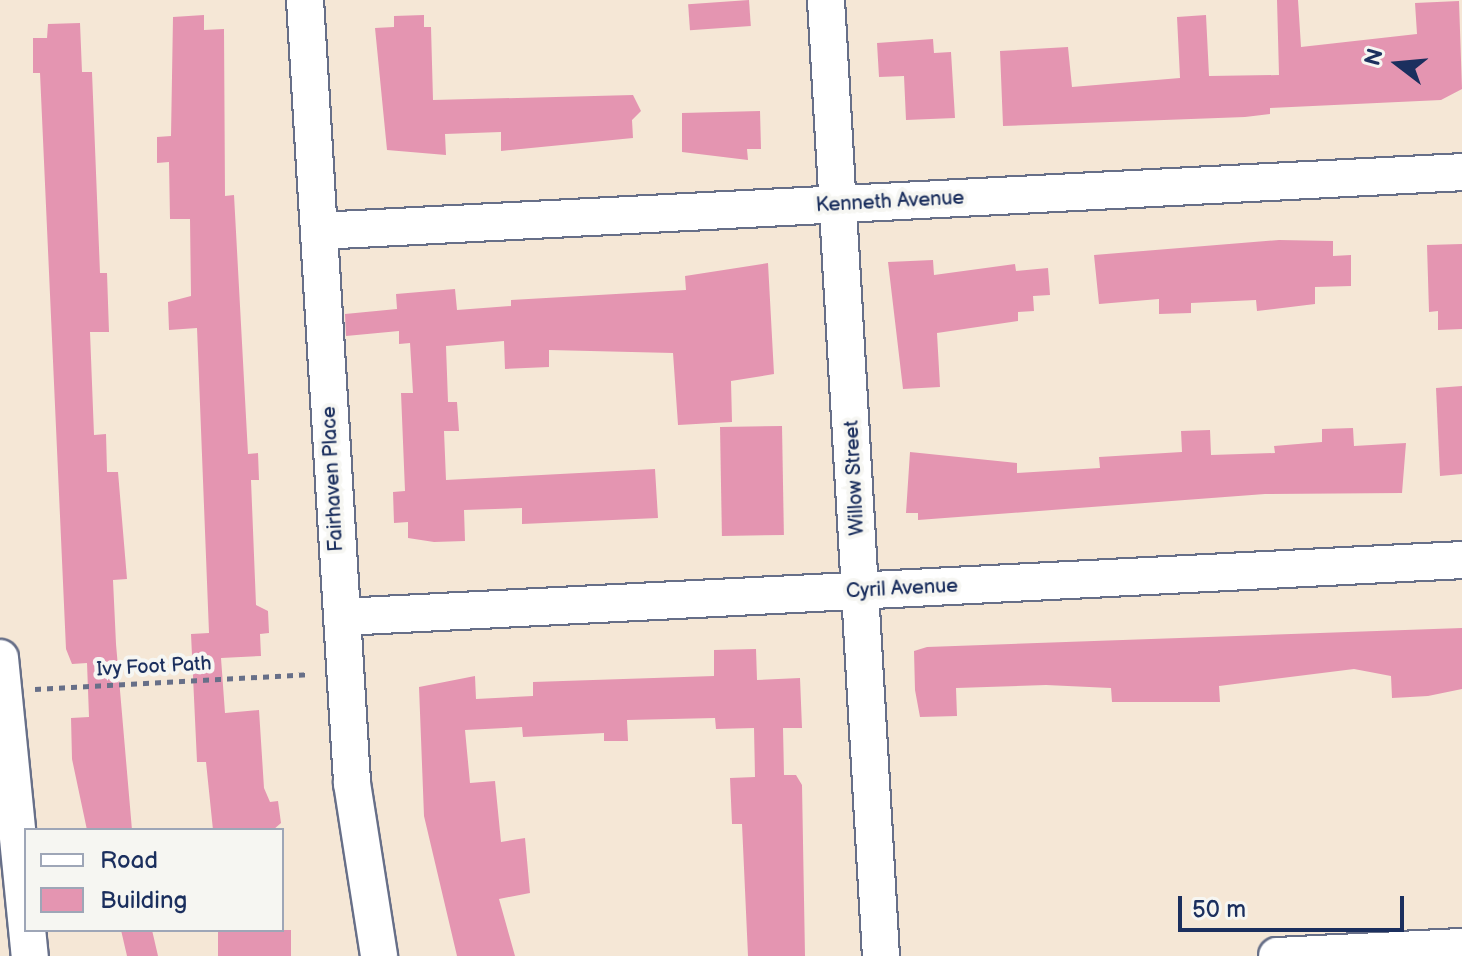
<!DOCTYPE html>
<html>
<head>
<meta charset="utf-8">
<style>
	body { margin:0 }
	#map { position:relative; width:1462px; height:956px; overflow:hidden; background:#f5e7d6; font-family:"Balsamiq Sans",sans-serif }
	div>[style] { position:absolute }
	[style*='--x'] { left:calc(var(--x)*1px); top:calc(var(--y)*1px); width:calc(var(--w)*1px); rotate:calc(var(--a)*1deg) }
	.building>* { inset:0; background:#e495b1; transform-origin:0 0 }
	.path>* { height:5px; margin-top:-2.5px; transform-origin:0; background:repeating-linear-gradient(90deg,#676f88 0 6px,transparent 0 12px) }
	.roads { filter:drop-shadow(2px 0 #676f88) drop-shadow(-2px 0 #676f88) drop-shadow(0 2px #676f88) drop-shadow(0 -2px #676f88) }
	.minor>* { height:36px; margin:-18px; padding:0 18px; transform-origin:18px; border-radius:18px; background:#fff }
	span { translate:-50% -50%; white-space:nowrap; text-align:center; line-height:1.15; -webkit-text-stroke:8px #f6f6f2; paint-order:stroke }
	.street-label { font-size:20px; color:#1b2f5e }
	.legend { position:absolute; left:24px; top:828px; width:260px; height:104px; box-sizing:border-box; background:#f6f6f2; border:2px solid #9ea6b7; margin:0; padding:10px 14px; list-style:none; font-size:24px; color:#1b2f5e }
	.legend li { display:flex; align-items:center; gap:16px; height:40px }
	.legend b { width:40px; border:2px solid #9ea6b7 }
	.north { position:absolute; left:1358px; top:24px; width:80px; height:80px; -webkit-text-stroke:6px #f6f6f2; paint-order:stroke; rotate:286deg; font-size:22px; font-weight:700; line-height:32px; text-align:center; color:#1b2f5e }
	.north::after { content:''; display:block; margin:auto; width:28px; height:36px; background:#1b2f5e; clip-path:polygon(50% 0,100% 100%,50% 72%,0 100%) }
	.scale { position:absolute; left:1178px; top:896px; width:226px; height:36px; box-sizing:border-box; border:4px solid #1b2f5e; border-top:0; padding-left:10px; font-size:24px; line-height:28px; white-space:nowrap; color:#1b2f5e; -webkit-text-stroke:6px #f6f6f2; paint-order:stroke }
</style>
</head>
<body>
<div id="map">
	<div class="building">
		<i style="left:749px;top:0;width:26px;height:61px;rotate:86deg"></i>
		<i style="clip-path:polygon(1277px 0,1298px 0,1301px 47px,1417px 34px,1415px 3px,1459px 1px,1462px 89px,1441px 100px,1270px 108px,1270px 114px,1245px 117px,1003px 126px,1000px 51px,1068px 47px,1072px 87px,1180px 78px,1177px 17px,1206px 15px,1209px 76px,1279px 75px)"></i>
		<i style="clip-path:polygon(204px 15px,204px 30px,224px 29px,225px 196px,234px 195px,248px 454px,258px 453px,259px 480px,251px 480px,256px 605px,268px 611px,269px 633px,260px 634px,261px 656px,221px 658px,225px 713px,259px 710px,264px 788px,270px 802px,278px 801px,281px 823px,273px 830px,213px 830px,206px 762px,197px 762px,191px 634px,209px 633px,197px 328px,169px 330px,168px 302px,191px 296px,190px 219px,170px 219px,169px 162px,157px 163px,157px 137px,171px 136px,173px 17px)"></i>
		<i style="clip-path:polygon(424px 15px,424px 27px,431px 27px,433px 100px,633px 95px,641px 111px,632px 120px,633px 138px,501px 151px,501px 132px,445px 134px,446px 155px,387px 150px,375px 28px,394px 27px,394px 16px)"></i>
		<i style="clip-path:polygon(80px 23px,82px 72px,92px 72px,100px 273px,107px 273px,109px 332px,90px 332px,94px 435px,106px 434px,107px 472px,118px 472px,127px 579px,113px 580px,116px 644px,132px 830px,87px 830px,72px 759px,71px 718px,89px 717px,87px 663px,72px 664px,66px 649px,40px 73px,33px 73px,33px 38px,47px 38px,48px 24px)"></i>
		<i style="clip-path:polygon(933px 39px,934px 53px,951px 52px,955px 118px,906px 120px,904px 76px,879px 77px,877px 43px)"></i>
		<i style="clip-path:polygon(760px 111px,761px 149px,747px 149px,748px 160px,682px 152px,682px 113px)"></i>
		<i style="clip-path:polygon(1279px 240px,1333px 241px,1333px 256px,1351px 255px,1351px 286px,1315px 287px,1315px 304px,1257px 311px,1256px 300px,1191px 303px,1191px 313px,1159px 314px,1159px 299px,1099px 304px,1094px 255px)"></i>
		<i style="clip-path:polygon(1462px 244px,1462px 329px,1438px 330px,1438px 311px,1429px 312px,1427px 245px)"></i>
		<i style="clip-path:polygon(933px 260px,934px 275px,1015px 264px,1016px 271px,1048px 268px,1050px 295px,1033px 296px,1034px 311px,1018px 312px,1018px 321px,937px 333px,940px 387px,903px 389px,888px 262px)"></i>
		<i style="clip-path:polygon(768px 263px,774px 374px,731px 381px,732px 422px,678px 425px,673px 353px,549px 350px,549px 367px,505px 369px,504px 341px,446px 346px,448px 402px,457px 402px,459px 431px,444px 431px,446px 480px,655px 469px,658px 518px,522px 524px,522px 508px,464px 510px,465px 541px,434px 542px,408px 538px,408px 522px,394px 523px,393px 492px,405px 491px,401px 393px,413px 393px,410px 343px,399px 344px,399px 331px,346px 336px,345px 314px,397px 309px,396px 294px,455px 289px,457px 310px,511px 306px,511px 300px,686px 290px,685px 276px)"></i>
		<i style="clip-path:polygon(1462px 386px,1462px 474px,1440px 476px,1436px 388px)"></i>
		<i style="left:782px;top:426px;width:109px;height:62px;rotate:89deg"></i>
		<i style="clip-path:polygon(1353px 428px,1354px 446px,1406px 443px,1402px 493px,1265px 494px,918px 520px,918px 513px,906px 513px,910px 452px,1017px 463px,1017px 473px,1100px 468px,1099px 457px,1182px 452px,1181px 431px,1210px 430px,1211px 455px,1275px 453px,1274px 446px,1322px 442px,1322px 429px)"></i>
		<i style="clip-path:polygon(1462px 628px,1462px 689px,1428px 696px,1392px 698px,1391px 676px,1354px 669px,1219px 686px,1220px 702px,1112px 702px,1111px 688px,1046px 685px,956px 688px,957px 716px,920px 717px,915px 690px,914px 651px,927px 647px)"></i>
		<i style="clip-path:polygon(756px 649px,757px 680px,800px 678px,802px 728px,783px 728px,784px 775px,796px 775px,802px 785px,805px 956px,748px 956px,742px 824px,732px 824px,730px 778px,755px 777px,754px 728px,716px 729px,715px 718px,627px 720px,628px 741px,604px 741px,604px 733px,523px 737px,522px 727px,465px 730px,470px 783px,495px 781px,501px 842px,525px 838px,530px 893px,499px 899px,515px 956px,457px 956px,424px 816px,419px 687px,475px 676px,476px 699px,533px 696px,533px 682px,714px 676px,714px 650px)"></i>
		<i style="clip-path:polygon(121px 930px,152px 930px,158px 956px,127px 956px)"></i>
		<i style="left:218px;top:930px;width:73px;height:26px"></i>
	</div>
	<div class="path">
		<i style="--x:35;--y:689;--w:273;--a:-3.1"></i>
	</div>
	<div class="roads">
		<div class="minor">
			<i style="--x:305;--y:0;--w:784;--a:86.56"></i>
			<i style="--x:352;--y:783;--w:175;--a:81.1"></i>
			<i style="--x:826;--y:0;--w:958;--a:86.71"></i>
			<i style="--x:319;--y:231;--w:1145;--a:-2.95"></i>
			<i style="--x:342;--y:617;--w:1121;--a:-2.91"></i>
			<i style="--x:0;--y:658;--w:300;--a:84.3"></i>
			<i style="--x:1277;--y:956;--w:185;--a:-2.8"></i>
		</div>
	</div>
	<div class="street-label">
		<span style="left:890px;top:202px;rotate:-3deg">Kenneth Avenue</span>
		<span style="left:855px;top:478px;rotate:-93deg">Willow Street</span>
		<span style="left:333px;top:479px;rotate:-93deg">Fairhaven Place</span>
		<span style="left:902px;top:589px;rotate:-3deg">Cyril Avenue</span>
		<span style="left:154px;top:667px;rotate:-3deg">Ivy Foot Path</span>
	</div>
	<ul class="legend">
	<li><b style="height:10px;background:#fff"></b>Road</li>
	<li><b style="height:22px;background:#e495b1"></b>Building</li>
	</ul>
	<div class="north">N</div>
	<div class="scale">50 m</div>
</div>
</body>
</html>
